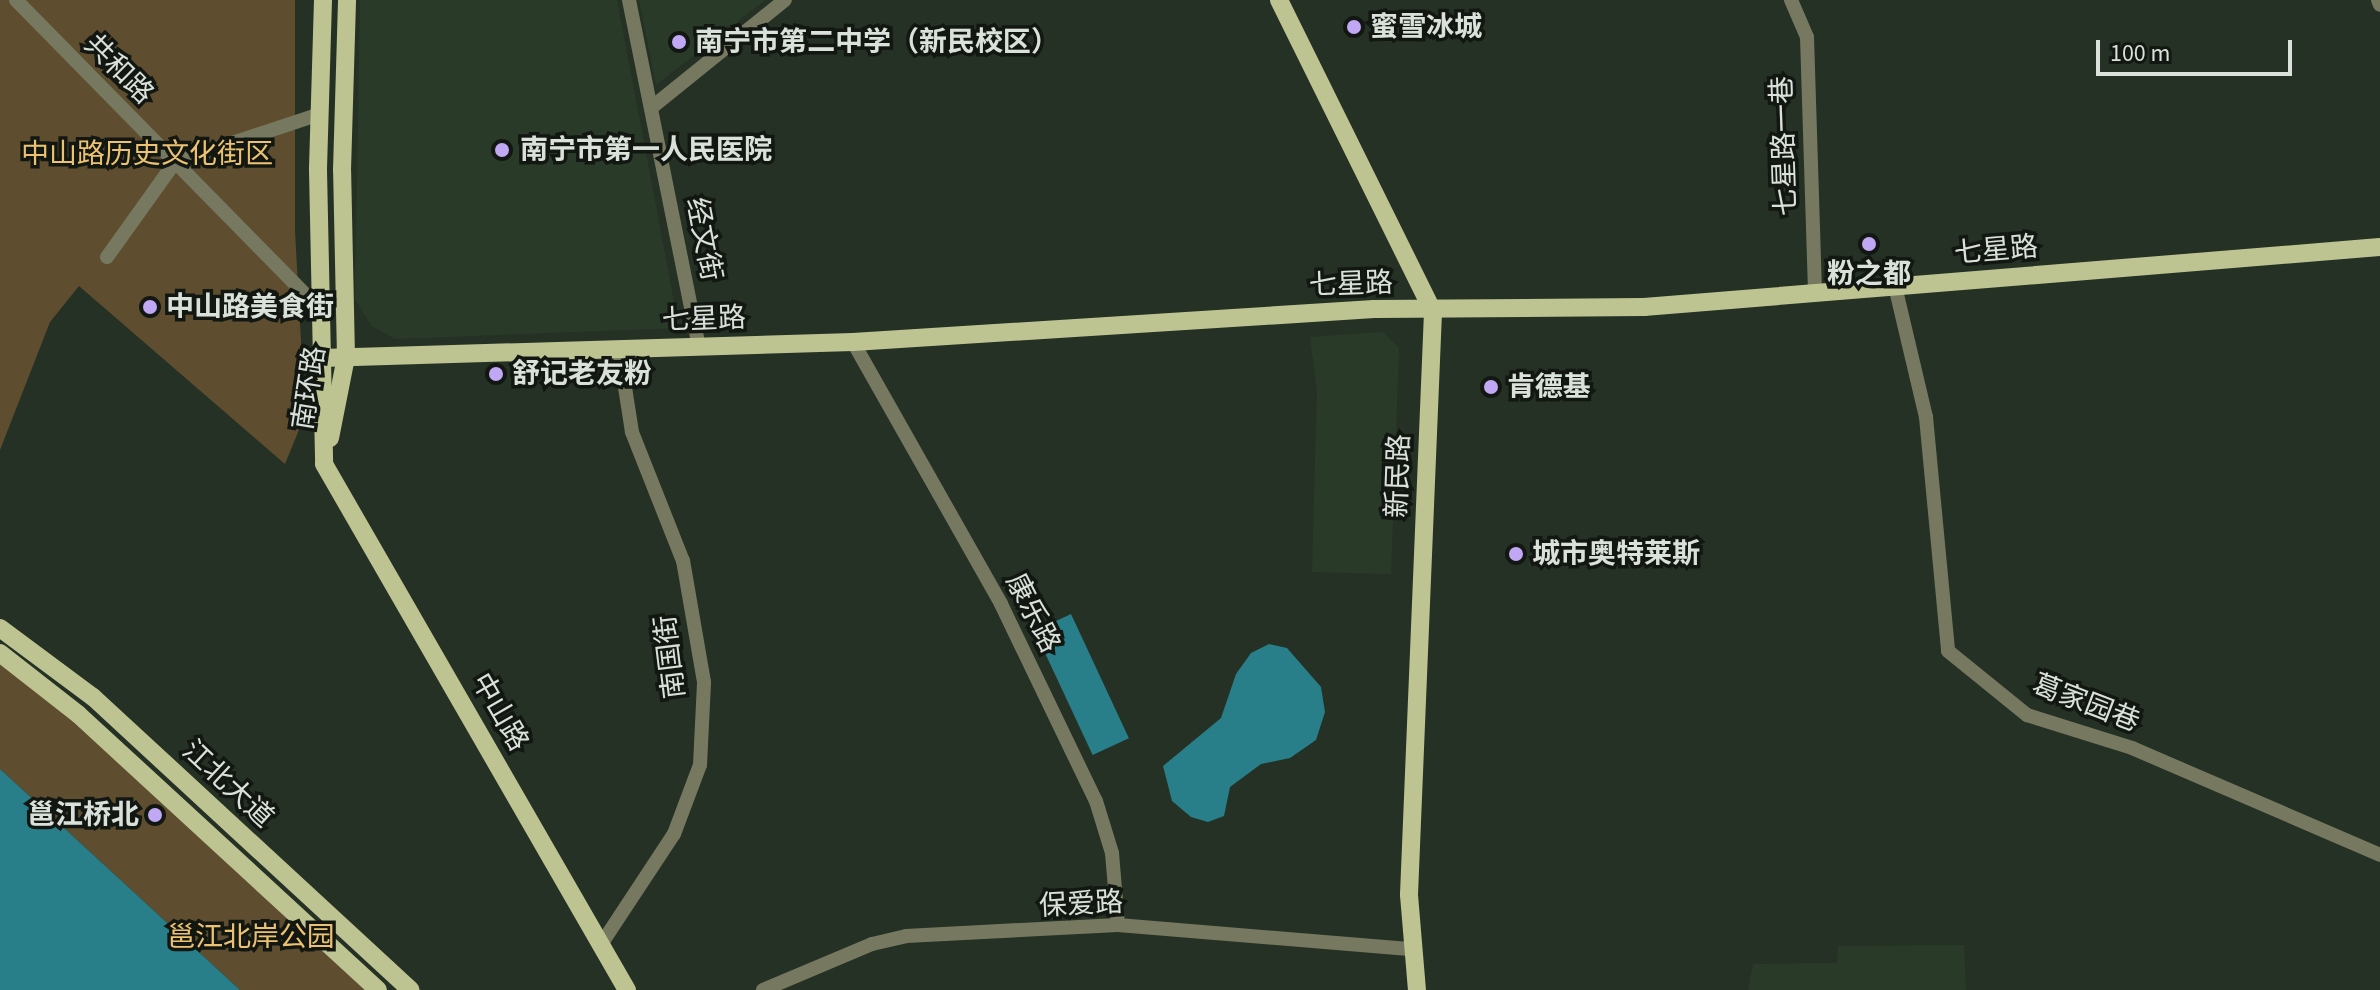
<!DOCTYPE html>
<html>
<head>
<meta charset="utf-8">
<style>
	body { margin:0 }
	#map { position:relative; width:2380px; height:990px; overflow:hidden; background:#253125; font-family:"Source Sans 3","Noto Sans SC",sans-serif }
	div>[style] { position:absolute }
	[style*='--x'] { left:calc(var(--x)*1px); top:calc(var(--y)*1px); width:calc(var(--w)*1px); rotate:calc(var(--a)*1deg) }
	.built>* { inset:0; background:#2a3a29 }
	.green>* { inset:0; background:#5e4e2f }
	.water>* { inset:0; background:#287f89; transform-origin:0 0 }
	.minor>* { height:14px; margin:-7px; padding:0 7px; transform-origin:7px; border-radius:7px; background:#767960 }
	.major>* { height:18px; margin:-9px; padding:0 9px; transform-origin:9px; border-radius:9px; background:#bec491 }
	.dots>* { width:22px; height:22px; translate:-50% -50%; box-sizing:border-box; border:4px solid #121712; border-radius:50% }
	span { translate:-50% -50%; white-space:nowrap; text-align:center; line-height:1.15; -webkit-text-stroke:7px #121712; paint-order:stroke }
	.poi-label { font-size:28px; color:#dae1da; font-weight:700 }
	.left { translate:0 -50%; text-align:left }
	.right { translate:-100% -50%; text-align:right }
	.street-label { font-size:28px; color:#dae1da }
	.park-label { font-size:28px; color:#ecc270 }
	.scale { position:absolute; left:2096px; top:40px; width:196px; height:36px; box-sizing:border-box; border:4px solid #dae1da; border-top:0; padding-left:10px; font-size:24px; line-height:28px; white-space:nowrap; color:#dae1da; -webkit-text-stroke:6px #121712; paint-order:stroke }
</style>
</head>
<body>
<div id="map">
	<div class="built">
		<i style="clip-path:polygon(360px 0,617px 0,679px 328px,395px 339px,372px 326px,355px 300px)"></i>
		<i style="clip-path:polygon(639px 0,765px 0,656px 85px)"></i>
		<i style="clip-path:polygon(1383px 332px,1399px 348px,1391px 574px,1312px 572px,1317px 391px,1310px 337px)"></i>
		<i style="clip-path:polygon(1964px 945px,1966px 990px,1748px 990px,1753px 964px,1837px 963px,1838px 946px)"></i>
	</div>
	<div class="green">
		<i style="clip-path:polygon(0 0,295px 0,295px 231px,305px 415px,285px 464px,79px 286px,50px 322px,0 450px)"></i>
		<i style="clip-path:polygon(0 653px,378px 990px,240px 990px,0 769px)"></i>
	</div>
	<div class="water">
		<i style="left:1071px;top:614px;width:137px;height:40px;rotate:65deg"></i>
		<i style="clip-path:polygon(1269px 644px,1287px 648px,1321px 687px,1325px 712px,1316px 740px,1290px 758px,1261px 764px,1230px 787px,1224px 816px,1208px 822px,1191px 817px,1172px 801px,1163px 766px,1221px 718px,1236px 674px,1251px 653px)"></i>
		<i style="clip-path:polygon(0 769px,240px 990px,0 990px)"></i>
	</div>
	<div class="minor">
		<i style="--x:16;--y:0;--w:435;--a:45.5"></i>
		<i style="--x:629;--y:0;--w:354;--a:78.6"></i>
		<i style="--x:1791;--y:0;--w:40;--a:66.6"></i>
		<i style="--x:1807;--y:37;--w:256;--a:88.2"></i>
		<i style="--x:2378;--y:0;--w:5;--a:68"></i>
		<i style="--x:651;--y:108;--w:172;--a:-38.9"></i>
		<i style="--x:107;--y:257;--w:117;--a:-54.4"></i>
		<i style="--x:175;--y:162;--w:153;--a:-18.3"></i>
		<i style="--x:1895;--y:286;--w:135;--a:76.7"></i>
		<i style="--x:1926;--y:417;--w:235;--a:84.6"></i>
		<i style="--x:1948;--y:651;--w:102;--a:39"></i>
		<i style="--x:2027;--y:715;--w:110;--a:17.4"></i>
		<i style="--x:2132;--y:748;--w:270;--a:23.3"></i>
		<i style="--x:853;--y:342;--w:301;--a:60.5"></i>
		<i style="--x:1001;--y:604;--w:219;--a:64.3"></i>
		<i style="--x:1096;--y:801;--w:54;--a:72.9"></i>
		<i style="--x:1112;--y:853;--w:72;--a:85.2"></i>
		<i style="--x:602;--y:943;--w:131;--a:-56.6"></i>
		<i style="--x:674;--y:834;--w:74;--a:-69.4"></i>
		<i style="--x:700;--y:765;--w:83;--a:-87.2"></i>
		<i style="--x:704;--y:682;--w:123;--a:-99.8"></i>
		<i style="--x:683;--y:561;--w:139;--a:-111.6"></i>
		<i style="--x:632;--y:432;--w:84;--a:-98.9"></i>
		<i style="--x:763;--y:990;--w:118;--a:-22.9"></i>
		<i style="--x:872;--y:944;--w:35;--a:-13"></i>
		<i style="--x:906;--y:936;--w:212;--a:-3"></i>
		<i style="--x:1118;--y:925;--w:295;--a:4.7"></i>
	</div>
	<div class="major">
		<i style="--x:323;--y:0;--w:170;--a:91.7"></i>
		<i style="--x:318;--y:170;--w:294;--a:88.8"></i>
		<i style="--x:324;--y:464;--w:607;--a:60.06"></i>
		<i style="--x:1279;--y:0;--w:348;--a:63.7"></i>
		<i style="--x:1433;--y:312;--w:583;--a:92.36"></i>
		<i style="--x:1409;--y:895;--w:95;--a:85.2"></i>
		<i style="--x:322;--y:358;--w:531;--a:-1.73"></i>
		<i style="--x:853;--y:342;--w:522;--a:-3.62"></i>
		<i style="--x:1374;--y:309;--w:270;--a:-0.4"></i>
		<i style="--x:1644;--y:307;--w:738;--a:-4.66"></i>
		<i style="--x:330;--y:438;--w:83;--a:-78.8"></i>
		<i style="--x:346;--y:357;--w:187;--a:-91.2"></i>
		<i style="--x:342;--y:170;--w:170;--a:-88.3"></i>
		<i style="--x:0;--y:628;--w:116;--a:36.6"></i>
		<i style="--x:93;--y:697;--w:432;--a:42.7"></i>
		<i style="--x:0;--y:653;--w:100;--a:38.1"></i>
		<i style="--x:79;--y:715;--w:406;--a:42.6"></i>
	</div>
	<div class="dots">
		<i style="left:1354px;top:27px;background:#c0a8f4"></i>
		<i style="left:679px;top:42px;background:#c0a8f4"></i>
		<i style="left:502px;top:150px;background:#c0a8f4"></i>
		<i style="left:1869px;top:244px;background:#c0a8f4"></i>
		<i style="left:150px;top:307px;background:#c0a8f4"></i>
		<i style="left:496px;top:374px;background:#c0a8f4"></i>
		<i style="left:1491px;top:387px;background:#c0a8f4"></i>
		<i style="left:1516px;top:554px;background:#c0a8f4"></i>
		<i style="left:155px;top:815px;background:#c0a8f4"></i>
	</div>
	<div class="poi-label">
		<span class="left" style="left:1370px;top:27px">蜜雪冰城</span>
		<span class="left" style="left:695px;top:42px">南宁市第二中学（新民校区）</span>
		<span class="left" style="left:520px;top:150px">南宁市第一人民医院</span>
		<span style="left:1869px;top:274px">粉之都</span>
		<span class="left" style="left:166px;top:307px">中山路美食街</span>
		<span class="left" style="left:512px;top:374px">舒记老友粉</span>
		<span class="left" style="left:1507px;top:387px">肯德基</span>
		<span class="left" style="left:1532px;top:554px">城市奥特莱斯</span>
		<span class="right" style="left:139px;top:815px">邕江桥北</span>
	</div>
	<div class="street-label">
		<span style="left:119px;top:69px;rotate:45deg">共和路</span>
		<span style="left:1784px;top:146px;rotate:-92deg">七星路一巷</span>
		<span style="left:704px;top:239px;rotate:79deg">经文街</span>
		<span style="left:1996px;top:250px;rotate:-5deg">七星路</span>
		<span style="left:1351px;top:284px;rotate:-2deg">七星路</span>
		<span style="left:704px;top:319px;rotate:-2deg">七星路</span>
		<span style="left:309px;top:388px;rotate:-81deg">南环路</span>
		<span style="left:1398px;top:476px;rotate:-88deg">新民路</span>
		<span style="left:1033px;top:613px;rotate:63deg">康乐路</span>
		<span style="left:670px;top:657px;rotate:-97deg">南国街</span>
		<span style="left:2086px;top:703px;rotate:21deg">葛家园巷</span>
		<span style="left:500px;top:712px;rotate:60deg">中山路</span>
		<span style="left:228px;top:784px;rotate:43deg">江北大道</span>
		<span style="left:1081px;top:904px;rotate:-3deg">保爱路</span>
	</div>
	<div class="park-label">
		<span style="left:147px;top:154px">中山路历史文化街区</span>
		<span style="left:251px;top:937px">邕江北岸公园</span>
	</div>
	<div class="scale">100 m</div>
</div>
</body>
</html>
